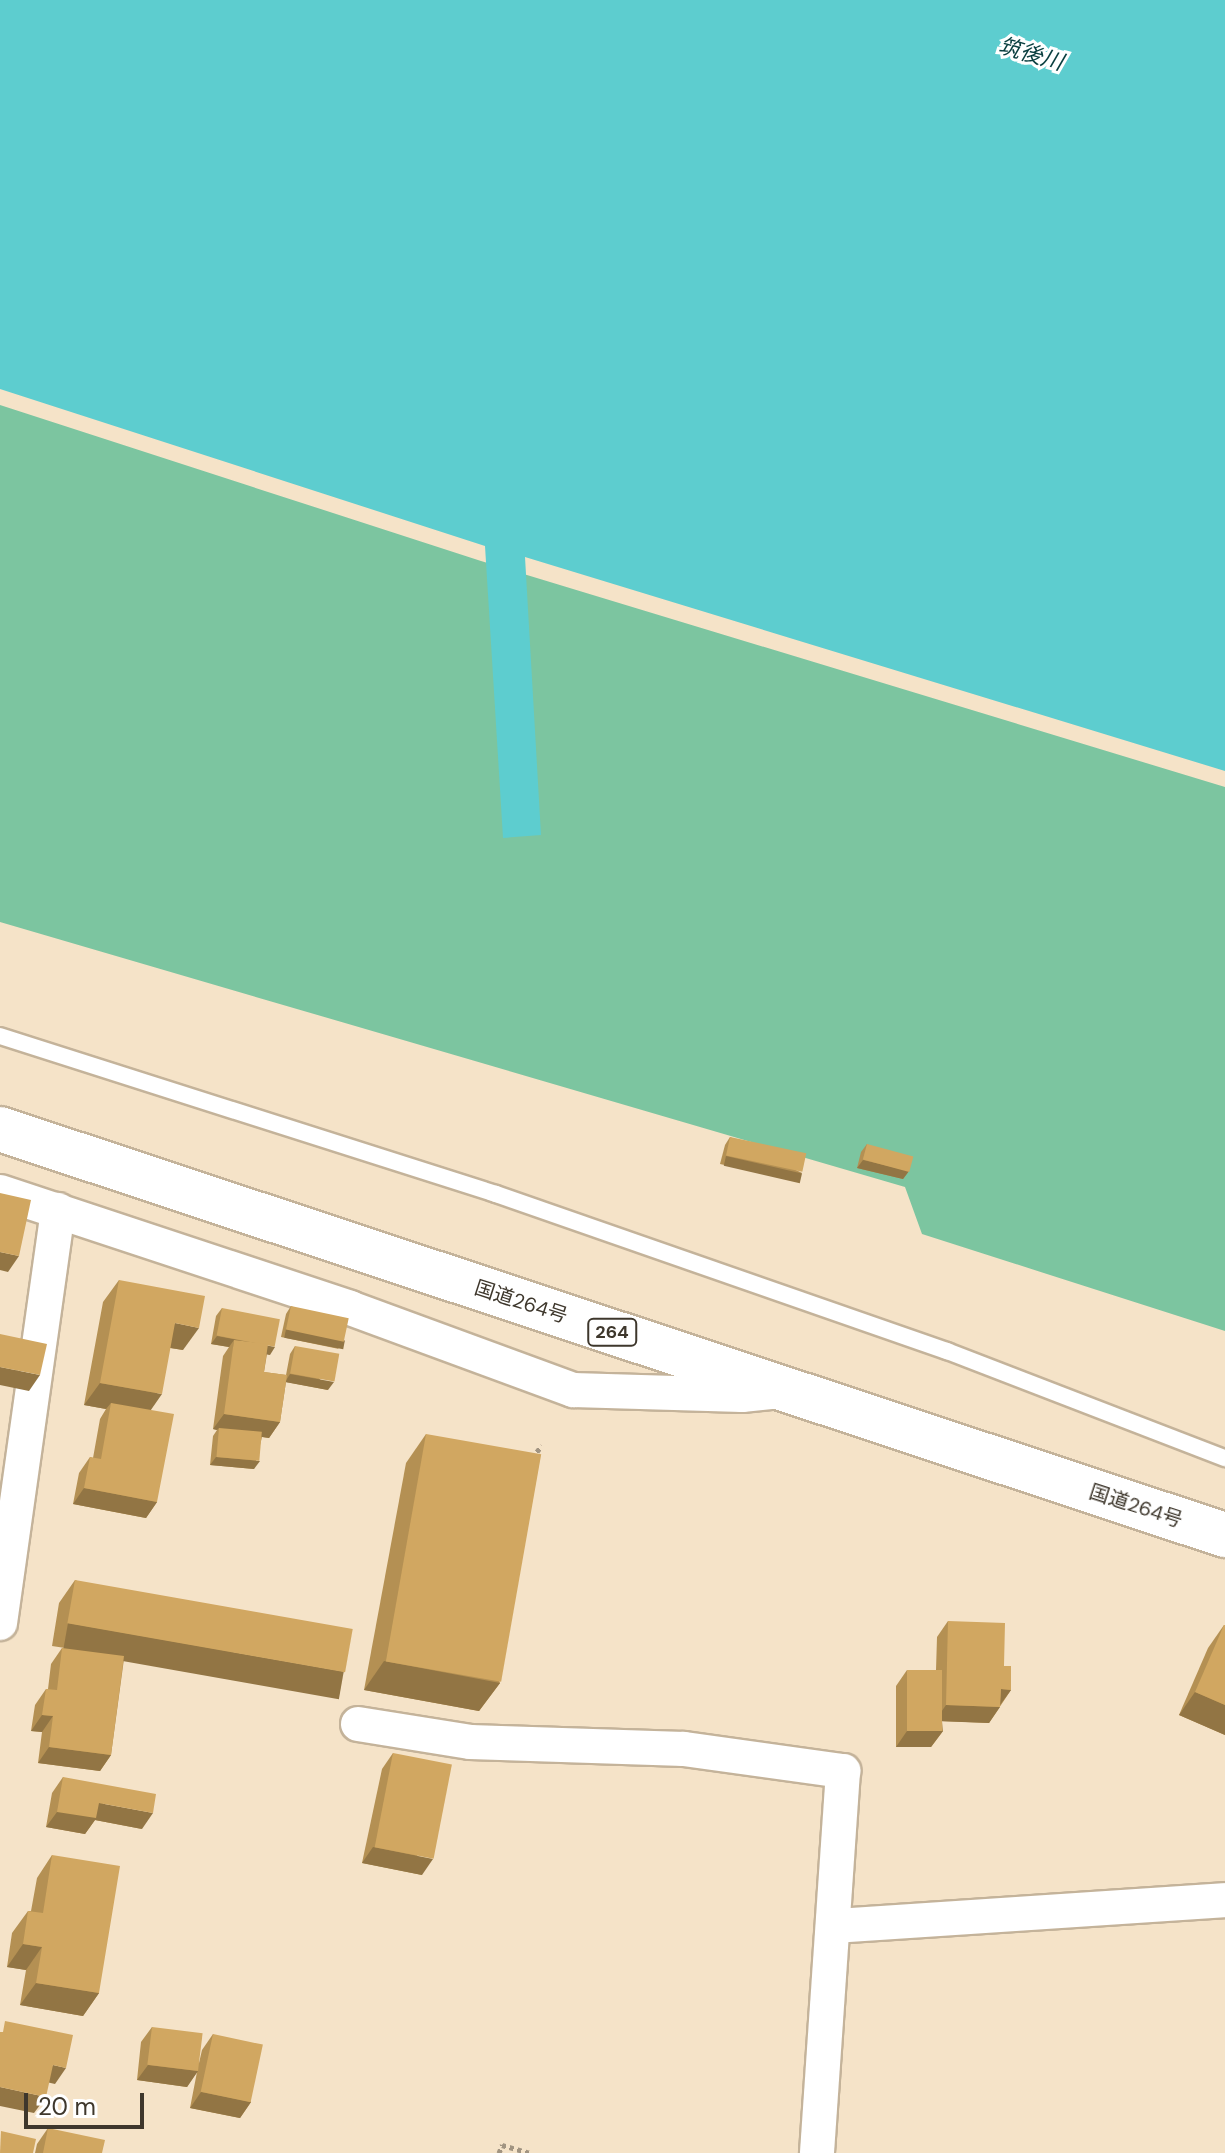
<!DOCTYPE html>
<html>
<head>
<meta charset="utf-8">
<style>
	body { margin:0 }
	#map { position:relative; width:1225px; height:2153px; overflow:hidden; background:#f5e3c8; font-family:"DM Sans","Noto Sans JP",sans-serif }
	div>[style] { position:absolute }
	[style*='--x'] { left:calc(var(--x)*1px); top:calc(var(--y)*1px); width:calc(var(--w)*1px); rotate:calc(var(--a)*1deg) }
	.green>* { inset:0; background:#7cc5a0 }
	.water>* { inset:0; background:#5dcdcf }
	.path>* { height:5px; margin-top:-2.5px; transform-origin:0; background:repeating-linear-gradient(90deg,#a19481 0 4px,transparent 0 8px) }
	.roads { filter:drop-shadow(2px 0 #c4b39a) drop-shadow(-2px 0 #c4b39a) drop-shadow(0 2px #c4b39a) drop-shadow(0 -2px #c4b39a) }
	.lane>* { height:16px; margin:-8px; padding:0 8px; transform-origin:8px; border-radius:8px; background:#fff }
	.street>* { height:34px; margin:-17px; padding:0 17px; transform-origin:17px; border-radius:17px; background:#fff }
	.highway>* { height:44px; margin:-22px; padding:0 22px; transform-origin:22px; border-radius:22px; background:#fff }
	.wall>* { inset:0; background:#b49053 }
	.shaded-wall>* { inset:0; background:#927544; transform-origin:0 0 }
	.building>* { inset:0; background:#d1a761; transform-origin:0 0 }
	span { translate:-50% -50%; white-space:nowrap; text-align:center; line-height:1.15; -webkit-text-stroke:6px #fff; paint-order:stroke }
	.shield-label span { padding:2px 6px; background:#fff; border:2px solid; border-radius:6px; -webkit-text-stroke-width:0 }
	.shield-label { font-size:18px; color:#3e372c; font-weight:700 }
	.street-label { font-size:20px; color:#3e372c }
	.water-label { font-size:22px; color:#083e3f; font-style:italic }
	.scale { position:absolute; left:24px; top:2093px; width:120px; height:36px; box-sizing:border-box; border:4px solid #3e372c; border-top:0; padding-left:10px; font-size:24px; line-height:28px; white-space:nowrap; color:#3e372c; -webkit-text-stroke:6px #fff; paint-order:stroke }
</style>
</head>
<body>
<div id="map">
	<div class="green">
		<i style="clip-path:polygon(0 405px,481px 561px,1225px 787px,1225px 1331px,922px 1234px,905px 1187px,0 922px)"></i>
	</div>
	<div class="water">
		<i style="clip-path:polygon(0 0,1225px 0,1225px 771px,525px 557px,541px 835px,503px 838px,485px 546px,0 389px)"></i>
	</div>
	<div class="path">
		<i style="--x:532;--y:1458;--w:16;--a:-52"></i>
		<i style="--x:499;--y:2153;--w:9;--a:-69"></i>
		<i style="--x:502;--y:2145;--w:29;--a:16"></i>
	</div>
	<div class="roads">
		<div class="lane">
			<i style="--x:0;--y:1036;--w:521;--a:17.67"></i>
			<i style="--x:496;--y:1194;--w:478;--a:19.2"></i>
			<i style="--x:947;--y:1351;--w:298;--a:21.1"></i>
		</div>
		<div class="street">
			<i style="--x:0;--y:1192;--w:369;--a:18.3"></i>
			<i style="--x:350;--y:1308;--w:238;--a:20.2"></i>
			<i style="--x:573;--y:1390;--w:169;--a:1.7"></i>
			<i style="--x:742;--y:1395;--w:36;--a:-6"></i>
			<i style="--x:0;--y:1623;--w:417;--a:-82"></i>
			<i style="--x:358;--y:1724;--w:113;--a:9.1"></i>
			<i style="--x:470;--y:1742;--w:214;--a:1.9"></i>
			<i style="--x:684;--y:1749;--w:161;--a:7.9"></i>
			<i style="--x:843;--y:1771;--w:383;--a:93.9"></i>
			<i style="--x:835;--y:1926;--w:391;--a:-3.8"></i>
		</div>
		<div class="highway">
			<i style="--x:0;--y:1129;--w:1291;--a:18.34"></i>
		</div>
	</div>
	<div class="wall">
		<i style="clip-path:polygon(730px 1137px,802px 1173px,796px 1181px,720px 1164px,725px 1145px)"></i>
		<i style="clip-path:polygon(867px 1144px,909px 1171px,903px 1179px,857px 1168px,861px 1152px)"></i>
		<i style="clip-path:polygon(119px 1280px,183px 1350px,170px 1348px,150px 1410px,157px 1502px,146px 1518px,73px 1504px,79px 1473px,90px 1457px,93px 1458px,100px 1419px,106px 1409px,84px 1405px,103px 1302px)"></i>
		<i style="clip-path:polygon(291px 1306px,339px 1349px,281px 1337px,286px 1314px)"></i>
		<i style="clip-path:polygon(222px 1308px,270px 1355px,267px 1354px,264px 1372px,286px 1375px,290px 1354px,295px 1346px,328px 1390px,286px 1382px,280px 1422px,269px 1438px,262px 1437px,254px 1469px,210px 1465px,213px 1436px,217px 1430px,213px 1429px,223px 1356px,229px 1347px,211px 1344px,216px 1316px)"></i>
		<i style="clip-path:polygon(426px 1434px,500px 1683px,479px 1711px,364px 1690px,406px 1463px)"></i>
		<i style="clip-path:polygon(75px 1580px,328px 1696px,124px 1659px,111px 1755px,100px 1771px,38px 1763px,42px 1732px,31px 1731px,35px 1705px,46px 1689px,48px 1689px,51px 1664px,62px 1648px,78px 1650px,52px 1646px,59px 1603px)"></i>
		<i style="clip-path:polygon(948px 1621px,1004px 1666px,1011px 1690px,989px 1723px,942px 1721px,943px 1731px,931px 1747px,896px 1747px,896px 1686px,907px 1670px,936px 1670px,937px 1637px)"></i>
		<i style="clip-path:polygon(1224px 1625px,1225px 1625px,1225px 1735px,1179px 1715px,1208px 1648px)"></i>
		<i style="clip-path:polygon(393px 1753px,422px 1875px,362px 1863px,382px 1769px)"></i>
		<i style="clip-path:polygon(63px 1777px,142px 1829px,95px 1820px,85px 1834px,46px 1827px,52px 1793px)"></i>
		<i style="clip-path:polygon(52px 1855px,99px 1993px,83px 2016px,20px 2005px,26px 1970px,7px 1967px,12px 1933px,28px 1911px,31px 1911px,37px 1878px)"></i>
		<i style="clip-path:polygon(152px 2027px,199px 2063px,202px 2050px,213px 2034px,251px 2102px,240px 2118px,190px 2108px,197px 2072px,187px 2087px,137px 2080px,141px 2042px)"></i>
		<i style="clip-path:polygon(48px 2128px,102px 2153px,35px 2153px,37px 2144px)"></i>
	</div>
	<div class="shaded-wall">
		<i style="left:726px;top:1156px;width:78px;height:10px;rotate:13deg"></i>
		<i style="clip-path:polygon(863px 1160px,909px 1171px,903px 1179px,857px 1168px)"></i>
		<i style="clip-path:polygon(0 1252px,19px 1256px,8px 1272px,0 1270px)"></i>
		<i style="clip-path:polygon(175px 1323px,199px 1328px,183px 1350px,159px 1346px)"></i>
		<i style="left:286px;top:1329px;width:60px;height:9px;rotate:11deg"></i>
		<i style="clip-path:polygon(217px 1336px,275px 1347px,270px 1355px,233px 1348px,234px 1340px,229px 1347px,211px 1344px)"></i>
		<i style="clip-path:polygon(0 1367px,40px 1375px,29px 1391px,0 1385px)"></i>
		<i style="clip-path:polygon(290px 1374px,334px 1382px,328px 1390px,285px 1382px)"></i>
		<i style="clip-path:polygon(100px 1383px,162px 1394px,146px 1417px,111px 1403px,106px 1409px,84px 1405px)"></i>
		<i style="clip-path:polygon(224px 1414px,280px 1422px,269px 1438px,219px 1430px,219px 1428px,217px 1430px,213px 1429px)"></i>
		<i style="clip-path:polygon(216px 1457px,260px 1461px,254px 1469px,210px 1465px)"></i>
		<i style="clip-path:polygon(84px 1488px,157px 1502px,146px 1518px,73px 1504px)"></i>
		<i style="left:68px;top:1623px;width:280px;height:28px;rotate:10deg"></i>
		<i style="clip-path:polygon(384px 1661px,500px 1683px,479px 1711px,364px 1690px)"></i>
		<i style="clip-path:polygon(1001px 1689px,1011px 1690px,1000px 1705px)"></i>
		<i style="clip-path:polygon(1195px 1692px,1225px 1705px,1225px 1735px,1179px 1715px)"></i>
		<i style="clip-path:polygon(946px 1705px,1000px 1707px,989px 1723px,935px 1721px)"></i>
		<i style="clip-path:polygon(42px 1715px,53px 1716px,42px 1732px,31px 1731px)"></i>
		<i style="clip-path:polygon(907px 1731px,943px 1731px,931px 1747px,896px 1747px)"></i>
		<i style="clip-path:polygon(49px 1747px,111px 1755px,100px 1771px,38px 1763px)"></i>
		<i style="clip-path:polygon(99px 1803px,153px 1813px,142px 1829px,95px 1820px,85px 1834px,46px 1827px,57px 1812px)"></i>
		<i style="clip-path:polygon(373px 1847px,433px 1859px,422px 1875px,362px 1863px)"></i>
		<i style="clip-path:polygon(23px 1944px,42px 1947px,26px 1970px,7px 1967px)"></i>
		<i style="clip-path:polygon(36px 1983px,99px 1993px,83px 2016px,20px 2005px)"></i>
		<i style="clip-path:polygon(53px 2065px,66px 2068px,55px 2084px,42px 2081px)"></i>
		<i style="clip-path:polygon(148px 2065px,198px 2071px,187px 2087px,137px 2080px)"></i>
		<i style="clip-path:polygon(0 2087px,46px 2097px,34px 2113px,0 2106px)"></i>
		<i style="clip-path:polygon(201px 2092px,251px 2102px,240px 2118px,190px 2108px)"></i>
	</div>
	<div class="building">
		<i style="left:730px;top:1137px;width:78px;height:19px;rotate:12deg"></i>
		<i style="left:867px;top:1144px;width:48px;height:16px;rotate:15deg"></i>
		<i style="clip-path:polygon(0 1193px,31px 1200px,19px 1256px,0 1252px)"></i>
		<i style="clip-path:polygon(119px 1280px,205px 1296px,199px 1328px,175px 1323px,162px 1394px,100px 1383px)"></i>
		<i style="left:291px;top:1306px;width:59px;height:24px;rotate:12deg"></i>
		<i style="left:222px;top:1308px;width:59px;height:28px;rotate:11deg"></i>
		<i style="clip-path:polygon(0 1334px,47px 1344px,40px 1375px,0 1367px)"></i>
		<i style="clip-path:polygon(234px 1340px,268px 1344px,264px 1372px,287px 1375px,280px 1422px,224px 1414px)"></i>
		<i style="left:295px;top:1346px;width:45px;height:28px;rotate:10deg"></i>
		<i style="clip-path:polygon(111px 1403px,174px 1414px,157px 1502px,84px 1488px,90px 1457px,101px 1459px)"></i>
		<i style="left:219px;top:1428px;width:43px;height:29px;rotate:5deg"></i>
		<i style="left:426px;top:1434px;width:117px;height:231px;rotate:10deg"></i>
		<i style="left:75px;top:1580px;width:282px;height:44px;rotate:10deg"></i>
		<i style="clip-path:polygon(948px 1621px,1005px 1623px,1004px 1666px,1011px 1666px,1011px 1690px,1001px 1689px,1000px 1707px,946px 1705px)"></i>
		<i style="clip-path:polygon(1224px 1625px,1225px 1625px,1225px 1705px,1195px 1692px)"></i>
		<i style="clip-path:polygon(62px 1648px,124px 1656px,111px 1755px,49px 1747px,53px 1716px,42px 1715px,46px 1689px,57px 1690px)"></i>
		<i style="left:907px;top:1670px;width:35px;height:61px"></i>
		<i style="left:393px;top:1753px;width:60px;height:96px;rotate:11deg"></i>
		<i style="clip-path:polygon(63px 1777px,156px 1794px,153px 1813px,99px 1803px,96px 1818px,57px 1812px)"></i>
		<i style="clip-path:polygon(52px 1855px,120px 1866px,99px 1993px,36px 1983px,42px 1947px,23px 1944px,28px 1911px,43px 1913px)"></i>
		<i style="clip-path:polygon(5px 2021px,73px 2035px,66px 2068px,53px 2065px,46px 2097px,0 2087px,0 2032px,3px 2032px)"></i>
		<i style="left:152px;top:2027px;width:51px;height:38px;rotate:7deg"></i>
		<i style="left:213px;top:2034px;width:51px;height:59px;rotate:12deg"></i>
		<i style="clip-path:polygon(48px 2128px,105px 2140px,102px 2153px,43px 2153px)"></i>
		<i style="clip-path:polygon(1px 2131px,36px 2139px,33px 2153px,0 2153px)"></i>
	</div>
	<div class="shield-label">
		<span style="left:612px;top:1332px">264</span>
	</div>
	<div class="street-label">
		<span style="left:521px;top:1302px;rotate:18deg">国道264号</span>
		<span style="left:1136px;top:1506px;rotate:18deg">国道264号</span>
	</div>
	<div class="water-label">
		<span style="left:1031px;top:54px;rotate:16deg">筑後川</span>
	</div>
	<div class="scale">20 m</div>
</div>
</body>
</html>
